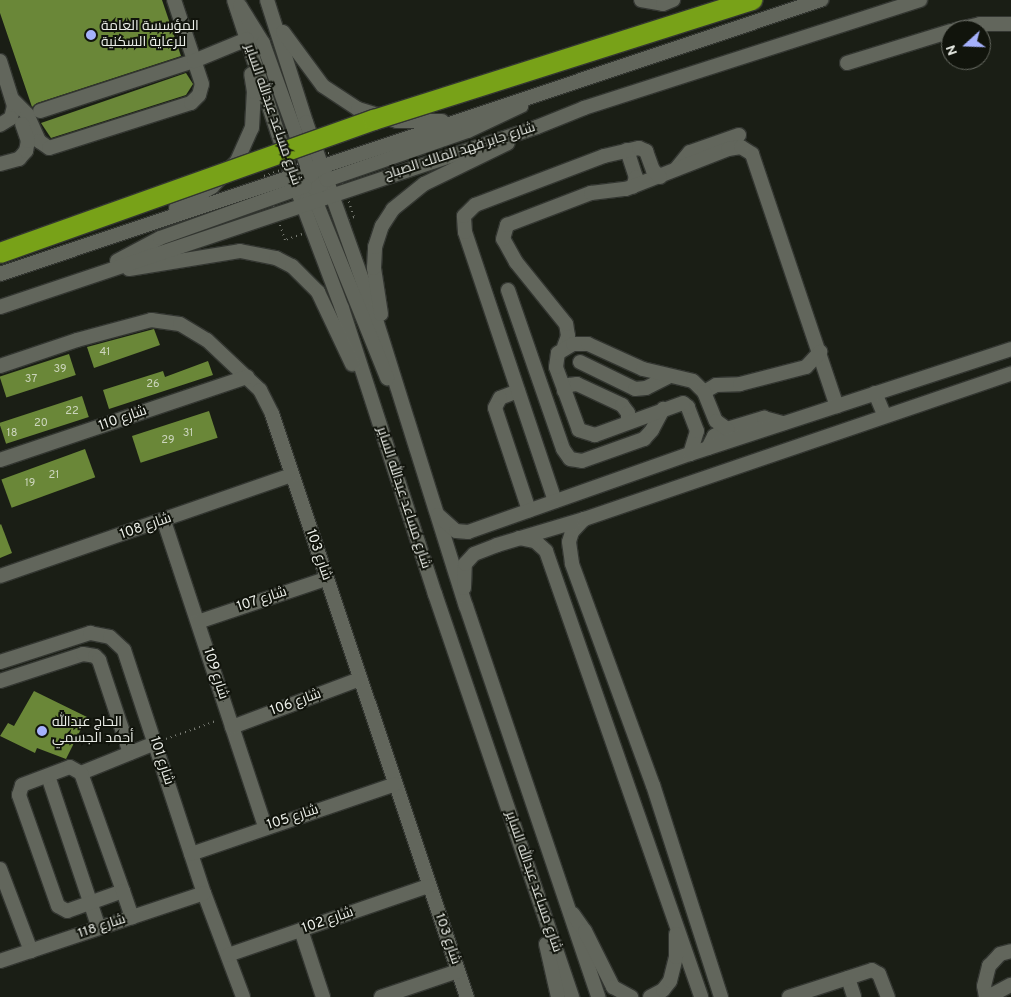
<!DOCTYPE html>
<html>
<head>
<meta charset="utf-8">
<style>
	body { margin:0 }
	#map { position:relative; width:1011px; height:997px; overflow:hidden; background:#1a1e15; font-family:Overpass,Cairo,sans-serif }
	div>[style] { position:absolute }
	[style*='--x'] { left:calc(var(--x)*1px); top:calc(var(--y)*1px); width:calc(var(--w)*1px); rotate:calc(var(--a)*1deg) }
	.building>* { inset:0; background:#6a8738; transform-origin:0 0 }
	.path>* { height:2px; margin-top:-1px; transform-origin:0; background:repeating-linear-gradient(90deg,#787b73 0 1px,transparent 0 5px) }
	.roads { filter:drop-shadow(1px 0 #333631) drop-shadow(-1px 0 #333631) drop-shadow(0 1px #333631) drop-shadow(0 -1px #333631) }
	.minor>* { height:14px; margin:-7px; padding:0 7px; transform-origin:7px; border-radius:7px; background:#62665c }
	.bridges { filter:drop-shadow(1px 0 #333631) drop-shadow(-1px 0 #333631) drop-shadow(0 1px #333631) drop-shadow(0 -1px #333631) }
	.highway-bridge>* { height:20px; margin:-10px; padding:0 10px; transform-origin:10px; border-radius:10px; background:#78a218 }
	.dots>* { width:14px; height:14px; translate:-50% -50%; box-sizing:border-box; border:2px solid #11140c; border-radius:50% }
	span { translate:-50% -50%; white-space:nowrap; text-align:center; line-height:1.15; -webkit-text-stroke:4px #11140c; paint-order:stroke }
	.number-label { font-size:11px; color:#ccd5bd }
	.number-label span { -webkit-text-stroke-width:0 }
	.poi-label { font-size:14px; color:#ecefe9 }
	.left { translate:0 -50%; text-align:left }
	.street-label { font-size:14px; color:#ecefe9 }
	.north { position:absolute; left:941px; top:20px; width:50px; height:50px; box-sizing:border-box; background:#11140c; border:1px solid #696c64; border-radius:50%; rotate:250deg; font-size:14px; font-weight:700; line-height:20px; text-align:center; color:#ecefe9 }
	.north::after { content:''; display:block; margin:auto; width:18px; height:22px; background:#a5b1fc; clip-path:polygon(50% 0,100% 100%,50% 72%,0 100%) }
</style>
</head>
<body>
<div id="map">
	<div class="building">
		<i style="clip-path:polygon(0 0,162px 0,181px 56px,37px 103px,32px 107px,0 13px)"></i>
		<i style="clip-path:polygon(186px 73px,193px 84px,186px 95px,51px 138px,41px 123px)"></i>
		<i style="clip-path:polygon(154px 329px,160px 345px,94px 368px,87px 347px)"></i>
		<i style="left:69px;top:354px;width:22px;height:73px;rotate:72deg"></i>
		<i style="clip-path:polygon(208px 361px,213px 375px,109px 409px,103px 390px,163px 371px,165px 377px)"></i>
		<i style="left:82px;top:396px;width:22px;height:87px;rotate:72deg"></i>
		<i style="left:209px;top:411px;width:28px;height:81px;rotate:72deg"></i>
		<i style="left:85px;top:449px;width:30px;height:89px;rotate:70deg"></i>
		<i style="clip-path:polygon(1px 524px,12px 553px,0 558px,0 525px)"></i>
		<i style="clip-path:polygon(34px 691px,87px 717px,66px 759px,37px 748px,35px 753px,0 736px,8px 723px,14px 726px)"></i>
	</div>
	<div class="path">
		<i style="--x:328;--y:153;--w:5;--a:11"></i>
		<i style="--x:333;--y:154;--w:66;--a:71.6"></i>
		<i style="--x:354;--y:217;--w:73;--a:161.6"></i>
		<i style="--x:285;--y:240;--w:67;--a:-108.2"></i>
		<i style="--x:264;--y:176;--w:68;--a:-19.8"></i>
		<i style="--x:166;--y:739;--w:53;--a:-19.8"></i>
	</div>
	<div class="roads">
		<div class="minor">
			<i style="--x:234;--y:0;--w:185;--a:71.8"></i>
			<i style="--x:292;--y:176;--w:141;--a:69.3"></i>
			<i style="--x:342;--y:308;--w:301;--a:72"></i>
			<i style="--x:435;--y:594;--w:426;--a:71.2"></i>
			<i style="--x:267;--y:0;--w:128;--a:72.3"></i>
			<i style="--x:306;--y:122;--w:200;--a:70.4"></i>
			<i style="--x:373;--y:310;--w:310;--a:72.6"></i>
			<i style="--x:466;--y:606;--w:413;--a:71.3"></i>
			<i style="--x:641;--y:0;--w:22;--a:10"></i>
			<i style="--x:663;--y:4;--w:11;--a:-22"></i>
			<i style="--x:240;--y:6;--w:44;--a:58.1"></i>
			<i style="--x:263;--y:43;--w:145;--a:70.2"></i>
			<i style="--x:955;--y:30;--w:26;--a:-13"></i>
			<i style="--x:980;--y:24;--w:31;--a:0"></i>
			<i style="--x:283;--y:32;--w:67;--a:53.5"></i>
			<i style="--x:323;--y:86;--w:42;--a:33.3"></i>
			<i style="--x:358;--y:109;--w:41;--a:17.1"></i>
			<i style="--x:397;--y:121;--w:45;--a:0"></i>
			<i style="--x:0;--y:61;--w:47;--a:72.7"></i>
			<i style="--x:14;--y:106;--w:12;--a:104"></i>
			<i style="--x:11;--y:118;--w:13;--a:148"></i>
			<i style="--x:847;--y:63;--w:109;--a:-17.1"></i>
			<i style="--x:13;--y:100;--w:20;--a:45"></i>
			<i style="--x:27;--y:114;--w:30;--a:66"></i>
			<i style="--x:39;--y:141;--w:12;--a:35"></i>
			<i style="--x:49;--y:148;--w:149;--a:-17.6"></i>
			<i style="--x:191;--y:103;--w:11;--a:-45"></i>
			<i style="--x:199;--y:95;--w:11;--a:-75"></i>
			<i style="--x:202;--y:84;--w:89;--a:-108.4"></i>
			<i style="--x:40;--y:111;--w:162;--a:-18"></i>
			<i style="--x:194;--y:61;--w:57;--a:-22.5"></i>
			<i style="--x:627;--y:150;--w:28;--a:72"></i>
			<i style="--x:636;--y:177;--w:10;--a:107"></i>
			<i style="--x:0;--y:164;--w:20;--a:-15"></i>
			<i style="--x:19;--y:159;--w:11;--a:-49"></i>
			<i style="--x:26;--y:151;--w:10;--a:-79"></i>
			<i style="--x:28;--y:141;--w:18;--a:-109"></i>
			<i style="--x:676;--y:169;--w:22;--a:-51"></i>
			<i style="--x:690;--y:152;--w:52;--a:-19.1"></i>
			<i style="--x:312;--y:192;--w:201;--a:68"></i>
			<i style="--x:303;--y:205;--w:20;--a:-53"></i>
			<i style="--x:315;--y:189;--w:15;--a:-37"></i>
			<i style="--x:327;--y:180;--w:149;--a:-19.2"></i>
			<i style="--x:468;--y:131;--w:59;--a:-25.3"></i>
			<i style="--x:176;--y:208;--w:42;--a:-30.3"></i>
			<i style="--x:212;--y:187;--w:36;--a:-46"></i>
			<i style="--x:237;--y:161;--w:36;--a:-66"></i>
			<i style="--x:252;--y:128;--w:36;--a:-87"></i>
			<i style="--x:254;--y:92;--w:18;--a:-99"></i>
			<i style="--x:117;--y:261;--w:49;--a:-28.1"></i>
			<i style="--x:160;--y:238;--w:154;--a:-19.7"></i>
			<i style="--x:129;--y:269;--w:112;--a:-9.2"></i>
			<i style="--x:240;--y:251;--w:37;--a:11"></i>
			<i style="--x:276;--y:258;--w:18;--a:27"></i>
			<i style="--x:292;--y:266;--w:37;--a:45"></i>
			<i style="--x:318;--y:292;--w:80;--a:64.7"></i>
			<i style="--x:0;--y:274;--w:866;--a:-18.46"></i>
			<i style="--x:508;--y:290;--w:168;--a:70.9"></i>
			<i style="--x:563;--y:449;--w:12;--a:55"></i>
			<i style="--x:570;--y:459;--w:12;--a:9"></i>
			<i style="--x:582;--y:461;--w:66;--a:-19.5"></i>
			<i style="--x:644;--y:439;--w:12;--a:-48"></i>
			<i style="--x:652;--y:430;--w:24;--a:-62"></i>
			<i style="--x:0;--y:307;--w:566;--a:-18.53"></i>
			<i style="--x:537;--y:127;--w:51;--a:-22"></i>
			<i style="--x:584;--y:108;--w:353;--a:-17.8"></i>
			<i style="--x:381;--y:314;--w:47;--a:-98.7"></i>
			<i style="--x:374;--y:268;--w:21;--a:-87"></i>
			<i style="--x:375;--y:247;--w:22;--a:-72"></i>
			<i style="--x:382;--y:226;--w:20;--a:-57"></i>
			<i style="--x:393;--y:209;--w:40;--a:-39"></i>
			<i style="--x:424;--y:184;--w:93;--a:-26"></i>
			<i style="--x:564;--y:347;--w:12;--a:-70"></i>
			<i style="--x:568;--y:336;--w:12;--a:-99"></i>
			<i style="--x:566;--y:324;--w:80;--a:-128.9"></i>
			<i style="--x:516;--y:262;--w:26;--a:-119"></i>
			<i style="--x:503;--y:239;--w:15;--a:-74"></i>
			<i style="--x:507;--y:225;--w:90;--a:-20.9"></i>
			<i style="--x:591;--y:193;--w:35;--a:-7"></i>
			<i style="--x:626;--y:189;--w:110;--a:-21.4"></i>
			<i style="--x:728;--y:149;--w:13;--a:-9"></i>
			<i style="--x:741;--y:147;--w:13;--a:32"></i>
			<i style="--x:752;--y:154;--w:266;--a:71.4"></i>
			<i style="--x:580;--y:362;--w:61;--a:26.1"></i>
			<i style="--x:635;--y:389;--w:11;--a:-5"></i>
			<i style="--x:646;--y:388;--w:25;--a:-27"></i>
			<i style="--x:0;--y:366;--w:81;--a:-18.7"></i>
			<i style="--x:77;--y:340;--w:77;--a:-15.1"></i>
			<i style="--x:151;--y:320;--w:29;--a:8"></i>
			<i style="--x:180;--y:324;--w:31;--a:31"></i>
			<i style="--x:207;--y:340;--w:73;--a:43.3"></i>
			<i style="--x:260;--y:390;--w:27;--a:63"></i>
			<i style="--x:272;--y:414;--w:615;--a:71.51"></i>
			<i style="--x:518;--y:391;--w:19;--a:159"></i>
			<i style="--x:500;--y:398;--w:11;--a:117"></i>
			<i style="--x:495;--y:408;--w:108;--a:71.6"></i>
			<i style="--x:564;--y:391;--w:8;--a:-50"></i>
			<i style="--x:569;--y:385;--w:8;--a:-7"></i>
			<i style="--x:577;--y:384;--w:50;--a:25"></i>
			<i style="--x:622;--y:405;--w:10;--a:53"></i>
			<i style="--x:628;--y:413;--w:9;--a:90"></i>
			<i style="--x:704;--y:392;--w:14;--a:-30"></i>
			<i style="--x:716;--y:385;--w:24;--a:-2"></i>
			<i style="--x:740;--y:384;--w:68;--a:-14.4"></i>
			<i style="--x:806;--y:367;--w:21;--a:-47"></i>
			<i style="--x:875;--y:393;--w:25;--a:67"></i>
			<i style="--x:708;--y:448;--w:13;--a:-63"></i>
			<i style="--x:714;--y:436;--w:15;--a:-28"></i>
			<i style="--x:727;--y:429;--w:39;--a:-17"></i>
			<i style="--x:764;--y:418;--w:20;--a:15"></i>
			<i style="--x:690;--y:454;--w:24;--a:-73"></i>
			<i style="--x:697;--y:431;--w:26;--a:-111"></i>
			<i style="--x:688;--y:407;--w:6;--a:-141"></i>
			<i style="--x:683;--y:403;--w:94;--a:160"></i>
			<i style="--x:595;--y:435;--w:17;--a:-163"></i>
			<i style="--x:579;--y:430;--w:67;--a:-110.1"></i>
			<i style="--x:556;--y:367;--w:14;--a:-82"></i>
			<i style="--x:558;--y:353;--w:17;--a:-31"></i>
			<i style="--x:573;--y:344;--w:15;--a:0"></i>
			<i style="--x:588;--y:344;--w:60;--a:24.4"></i>
			<i style="--x:643;--y:369;--w:51;--a:13.5"></i>
			<i style="--x:693;--y:381;--w:16;--a:45"></i>
			<i style="--x:704;--y:392;--w:31;--a:68"></i>
			<i style="--x:716;--y:421;--w:14;--a:36"></i>
			<i style="--x:0;--y:460;--w:261;--a:-18.6"></i>
			<i style="--x:555;--y:501;--w:284;--a:-108.5"></i>
			<i style="--x:465;--y:232;--w:16;--a:-94"></i>
			<i style="--x:464;--y:216;--w:16;--a:-45"></i>
			<i style="--x:475;--y:205;--w:138;--a:-20.8"></i>
			<i style="--x:604;--y:156;--w:36;--a:-13"></i>
			<i style="--x:639;--y:148;--w:8;--a:23"></i>
			<i style="--x:646;--y:151;--w:20;--a:70"></i>
			<i style="--x:653;--y:170;--w:10;--a:45"></i>
			<i style="--x:438;--y:515;--w:24;--a:42"></i>
			<i style="--x:456;--y:531;--w:12;--a:5"></i>
			<i style="--x:468;--y:532;--w:235;--a:-19.4"></i>
			<i style="--x:690;--y:454;--w:338;--a:-18.1"></i>
			<i style="--x:584;--y:519;--w:18;--a:133"></i>
			<i style="--x:572;--y:532;--w:10;--a:107"></i>
			<i style="--x:569;--y:542;--w:22;--a:82"></i>
			<i style="--x:572;--y:564;--w:235;--a:69.9"></i>
			<i style="--x:653;--y:785;--w:223;--a:72.2"></i>
			<i style="--x:164;--y:521;--w:322;--a:71.7"></i>
			<i style="--x:519;--y:538;--w:16;--a:11"></i>
			<i style="--x:535;--y:541;--w:15;--a:42"></i>
			<i style="--x:546;--y:551;--w:472;--a:70.8"></i>
			<i style="--x:0;--y:576;--w:308;--a:-19.1"></i>
			<i style="--x:464;--y:588;--w:24;--a:-88"></i>
			<i style="--x:465;--y:564;--w:13;--a:-48"></i>
			<i style="--x:474;--y:554;--w:25;--a:-21"></i>
			<i style="--x:497;--y:545;--w:91;--a:-16.6"></i>
			<i style="--x:584;--y:519;--w:451;--a:-18.8"></i>
			<i style="--x:198;--y:622;--w:135;--a:-18.6"></i>
			<i style="--x:0;--y:662;--w:95;--a:-17.9"></i>
			<i style="--x:90;--y:633;--w:20;--a:11"></i>
			<i style="--x:110;--y:637;--w:19;--a:43"></i>
			<i style="--x:124;--y:650;--w:256;--a:71.8"></i>
			<i style="--x:204;--y:893;--w:111;--a:69.4"></i>
			<i style="--x:0;--y:681;--w:87;--a:-18"></i>
			<i style="--x:83;--y:654;--w:12;--a:9"></i>
			<i style="--x:95;--y:656;--w:6;--a:45"></i>
			<i style="--x:99;--y:660;--w:98;--a:71.6"></i>
			<i style="--x:232;--y:727;--w:137;--a:-20.6"></i>
			<i style="--x:81;--y:773;--w:80;--a:-22.1"></i>
			<i style="--x:48;--y:776;--w:160;--a:71.5"></i>
			<i style="--x:191;--y:854;--w:216;--a:-18.9"></i>
			<i style="--x:0;--y:869;--w:88;--a:69.3"></i>
			<i style="--x:123;--y:891;--w:59;--a:160.3"></i>
			<i style="--x:67;--y:911;--w:10;--a:-151"></i>
			<i style="--x:58;--y:906;--w:118;--a:-109.4"></i>
			<i style="--x:19;--y:795;--w:10;--a:-73"></i>
			<i style="--x:22;--y:785;--w:51;--a:-20.6"></i>
			<i style="--x:70;--y:767;--w:13;--a:29"></i>
			<i style="--x:81;--y:773;--w:125;--a:70.4"></i>
			<i style="--x:123;--y:891;--w:28;--a:71"></i>
			<i style="--x:573;--y:914;--w:21;--a:55"></i>
			<i style="--x:585;--y:931;--w:63;--a:63.4"></i>
			<i style="--x:613;--y:987;--w:21;--a:29"></i>
			<i style="--x:301;--y:930;--w:71;--a:71.8"></i>
			<i style="--x:546;--y:944;--w:54;--a:77.2"></i>
			<i style="--x:228;--y:955;--w:212;--a:-19"></i>
			<i style="--x:0;--y:961;--w:215;--a:-18.4"></i>
			<i style="--x:848;--y:978;--w:20;--a:72"></i>
			<i style="--x:381;--y:997;--w:81;--a:-18.7"></i>
			<i style="--x:650;--y:997;--w:15;--a:-28"></i>
			<i style="--x:663;--y:990;--w:11;--a:-52"></i>
			<i style="--x:670;--y:981;--w:25;--a:-76"></i>
			<i style="--x:676;--y:957;--w:23;--a:-90"></i>
			<i style="--x:789;--y:997;--w:87;--a:-18"></i>
			<i style="--x:872;--y:970;--w:8;--a:30"></i>
			<i style="--x:879;--y:974;--w:25;--a:69"></i>
			<i style="--x:986;--y:997;--w:11;--a:-100"></i>
			<i style="--x:984;--y:986;--w:21;--a:-76"></i>
			<i style="--x:989;--y:966;--w:16;--a:-47"></i>
			<i style="--x:1000;--y:954;--w:11;--a:-15"></i>
			<i style="--x:988;--y:997;--w:26;--a:-28"></i>
		</div>
	</div>
	<div class="bridges">
		<div class="highway-bridge">
			<i style="--x:0;--y:253;--w:397;--a:-19.6"></i>
			<i style="--x:374;--y:120;--w:397;--a:-17.6"></i>
		</div>
	</div>
	<div class="dots">
		<i style="left:91px;top:35px;background:#a5b1fc"></i>
		<i style="left:42px;top:731px;background:#a5b1fc"></i>
	</div>
	<div class="number-label">
		<span style="left:105px;top:352px">41</span>
		<span style="left:60px;top:369px">39</span>
		<span style="left:31px;top:379px">37</span>
		<span style="left:153px;top:384px">26</span>
		<span style="left:72px;top:411px">22</span>
		<span style="left:41px;top:423px">20</span>
		<span style="left:12px;top:433px">18</span>
		<span style="left:188px;top:433px">31</span>
		<span style="left:168px;top:440px">29</span>
		<span style="left:54px;top:475px">21</span>
		<span style="left:30px;top:483px">19</span>
	</div>
	<div class="poi-label">
		<span class="left" style="left:101px;top:35px">المؤسسة العامة<br>للرعاية السكنية</span>
		<span class="left" style="left:52px;top:731px">الحاج عبدالله<br>أحمد الجسمي</span>
	</div>
	<div class="street-label">
		<span style="left:272px;top:115px;rotate:71deg">شارع مساعد عبدالله الساير</span>
		<span style="left:460px;top:152px;rotate:-18deg">شارع جابر فهد المالك الصباح</span>
		<span style="left:123px;top:419px;rotate:-19deg">شارع 110</span>
		<span style="left:403px;top:498px;rotate:72deg">شارع مساعد عبدالله الساير</span>
		<span style="left:146px;top:527px;rotate:-19deg">شارع 108</span>
		<span style="left:318px;top:555px;rotate:71deg">شارع 103</span>
		<span style="left:262px;top:600px;rotate:-18deg">شارع 107</span>
		<span style="left:215px;top:674px;rotate:72deg">شارع 109</span>
		<span style="left:296px;top:703px;rotate:-20deg">شارع 106</span>
		<span style="left:161px;top:761px;rotate:72deg">شارع 101</span>
		<span style="left:293px;top:818px;rotate:-18deg">شارع 105</span>
		<span style="left:533px;top:882px;rotate:71deg">شارع مساعد عبدالله الساير</span>
		<span style="left:328px;top:921px;rotate:-19deg">شارع 102</span>
		<span style="left:102px;top:927px;rotate:-18deg">شارع 118</span>
		<span style="left:447px;top:939px;rotate:71deg">شارع 103</span>
	</div>
	<div class="north">N</div>
</div>
</body>
</html>
